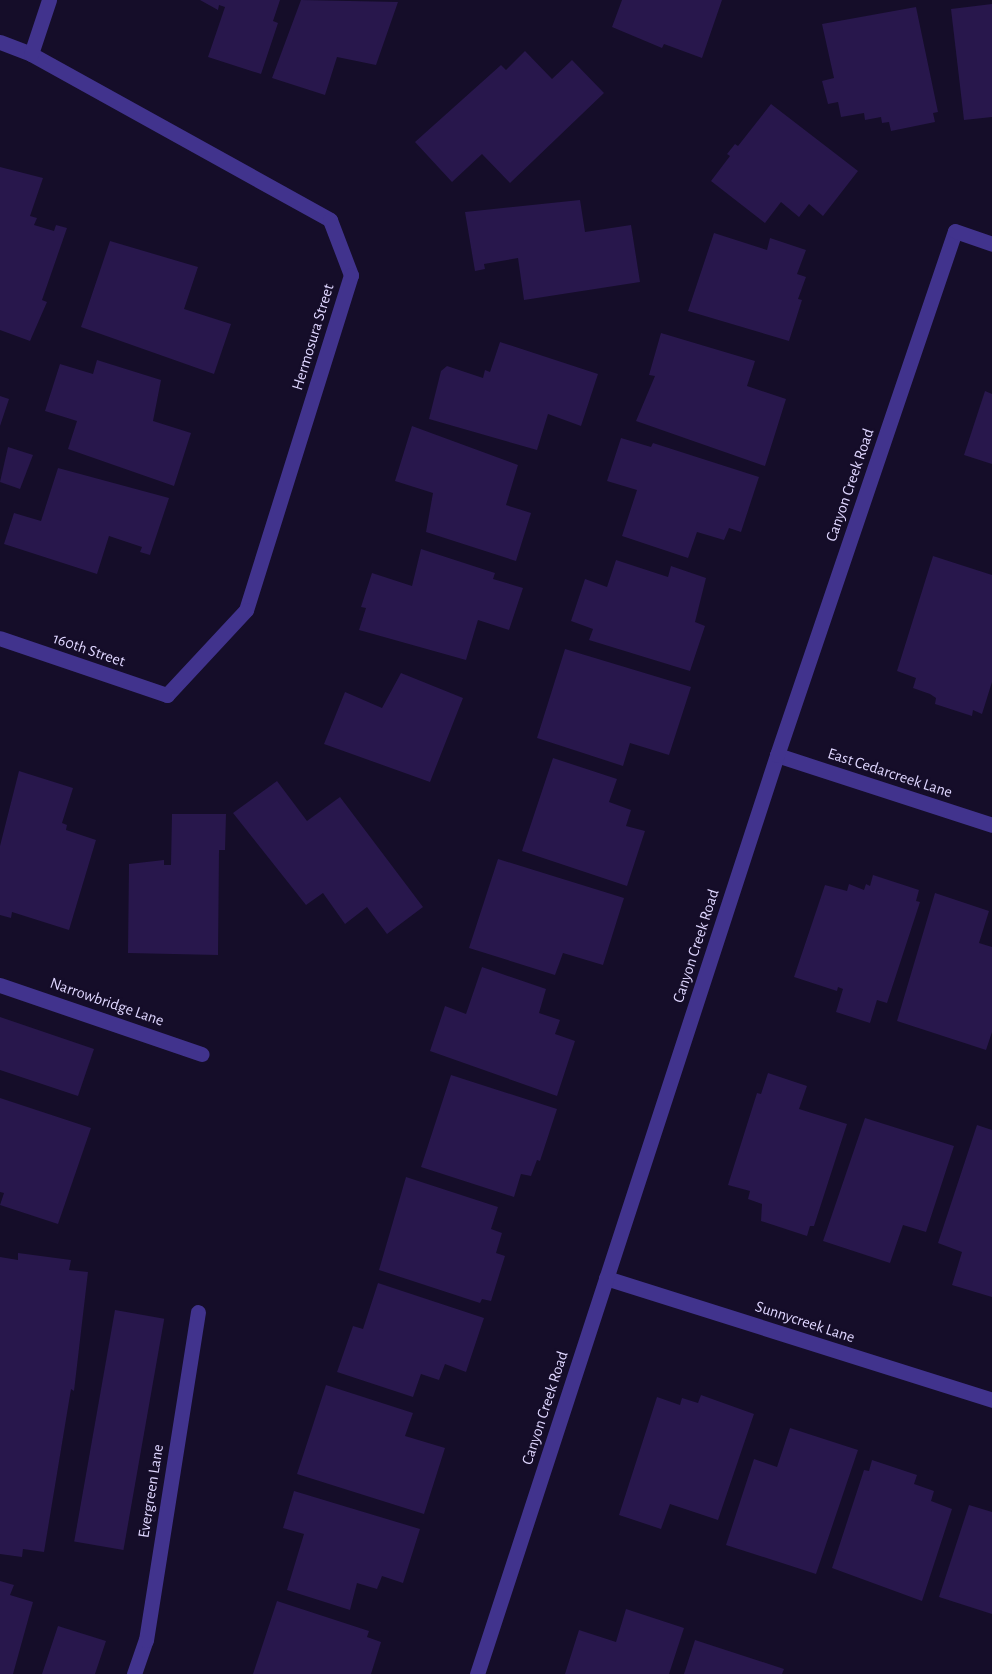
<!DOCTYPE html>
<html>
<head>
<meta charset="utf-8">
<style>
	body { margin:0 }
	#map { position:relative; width:992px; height:1674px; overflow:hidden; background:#150d29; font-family:"Alegreya Sans",sans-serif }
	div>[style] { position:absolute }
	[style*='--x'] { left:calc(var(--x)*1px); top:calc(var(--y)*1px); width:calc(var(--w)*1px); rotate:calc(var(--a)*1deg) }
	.building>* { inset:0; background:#28174c; transform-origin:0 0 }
	.minor>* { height:15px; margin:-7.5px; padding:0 7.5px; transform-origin:7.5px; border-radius:7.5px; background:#41338d }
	span { translate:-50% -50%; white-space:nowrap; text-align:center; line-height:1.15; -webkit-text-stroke:4.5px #150d29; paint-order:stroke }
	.street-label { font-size:16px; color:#dfd6ff }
</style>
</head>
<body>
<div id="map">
	<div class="building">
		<i style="clip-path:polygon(200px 0,280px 0,273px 21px,278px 23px,261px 74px,208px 57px,225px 7px,219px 5px,218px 10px)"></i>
		<i style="clip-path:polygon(301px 0,398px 2px,376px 65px,337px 57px,325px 95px,272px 78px)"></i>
		<i style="clip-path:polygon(622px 0,722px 0,702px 58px,664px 44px,662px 48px,612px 27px)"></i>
		<i style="clip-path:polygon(992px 4px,992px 117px,964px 120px,951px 9px)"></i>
		<i style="clip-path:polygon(916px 7px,938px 112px,933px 113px,935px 122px,891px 131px,889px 122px,882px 123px,881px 117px,865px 120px,864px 113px,841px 117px,838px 102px,828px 104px,822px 81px,834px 78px,822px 24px)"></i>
		<i style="clip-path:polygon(525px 51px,552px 79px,572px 60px,604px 93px,510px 183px,482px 154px,452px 182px,415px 142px,501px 65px,506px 70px)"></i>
		<i style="clip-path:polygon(771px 104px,858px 171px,823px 216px,809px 204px,799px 217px,781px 202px,765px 223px,711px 181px,730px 156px,727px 154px,735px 144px,738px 146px)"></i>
		<i style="clip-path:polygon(0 167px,43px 178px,30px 216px,37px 218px,34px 225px,54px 231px,56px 225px,67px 228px,42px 300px,47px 302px,30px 341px,0 330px)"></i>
		<i style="clip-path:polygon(580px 200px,585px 232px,631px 225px,640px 282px,524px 300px,518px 258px,484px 264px,485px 269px,475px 271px,465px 212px)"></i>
		<i style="clip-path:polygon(714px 233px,767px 250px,770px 238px,806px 250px,797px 274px,806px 277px,798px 299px,802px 300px,789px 341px,688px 311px)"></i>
		<i style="clip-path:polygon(110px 241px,198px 267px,184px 309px,231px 324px,214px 374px,81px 327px)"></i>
		<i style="clip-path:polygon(661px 333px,755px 361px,747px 386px,786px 399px,765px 466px,636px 421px,655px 376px,649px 375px)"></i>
		<i style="clip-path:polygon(500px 342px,598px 374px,581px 426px,548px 414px,537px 450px,429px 419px,441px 371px,447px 366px,483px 378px,485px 370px,490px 372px)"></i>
		<i style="clip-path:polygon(97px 360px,161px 380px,153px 421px,191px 433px,174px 486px,68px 449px,77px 421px,45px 411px,60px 364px,93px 374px)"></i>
		<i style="clip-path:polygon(985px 391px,992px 394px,992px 464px,964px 455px)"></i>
		<i style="clip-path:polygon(0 396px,9px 399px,0 426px)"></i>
		<i style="clip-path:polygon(412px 426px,518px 465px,506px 505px,531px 513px,516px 561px,426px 532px,433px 493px,395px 481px)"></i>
		<i style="clip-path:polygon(621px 438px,651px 447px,653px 443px,759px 477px,741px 532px,729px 528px,724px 540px,697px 532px,688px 558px,622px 536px,637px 490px,607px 481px)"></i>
		<i style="clip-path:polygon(8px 447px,33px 455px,20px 489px,0 482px)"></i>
		<i style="clip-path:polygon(58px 468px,169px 498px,150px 555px,140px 552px,142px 547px,109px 536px,97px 574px,4px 544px,14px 513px,41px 521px)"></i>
		<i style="clip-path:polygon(421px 549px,495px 573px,493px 579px,523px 588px,509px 630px,478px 620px,466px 660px,359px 630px,366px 608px,361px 607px,372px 573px,412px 586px)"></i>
		<i style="clip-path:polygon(933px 556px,992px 575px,992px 682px,982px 714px,973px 710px,972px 716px,935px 704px,936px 698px,930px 694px,913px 688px,916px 678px,897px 671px)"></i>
		<i style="clip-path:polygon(616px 560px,668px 577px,671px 566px,706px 578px,695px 622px,705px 626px,690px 671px,589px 640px,593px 629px,571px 621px,585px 579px,607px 587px)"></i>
		<i style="clip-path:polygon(565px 649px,691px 687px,669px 755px,630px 743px,623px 766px,537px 738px)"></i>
		<i style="clip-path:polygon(401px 673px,463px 698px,430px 782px,324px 744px,345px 692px,382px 708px)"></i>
		<i style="clip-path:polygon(553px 758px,617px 779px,609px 802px,631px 810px,626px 826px,645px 831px,627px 886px,522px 851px)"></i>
		<i style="clip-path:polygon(19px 771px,73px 788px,62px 823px,67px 825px,66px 830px,96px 840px,69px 930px,12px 912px,11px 918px,0 915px,0 846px)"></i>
		<i style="clip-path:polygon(277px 781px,307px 821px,340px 797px,423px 907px,387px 934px,367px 907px,345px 924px,323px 893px,306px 905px,233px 813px)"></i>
		<i style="clip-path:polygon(172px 814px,226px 814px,225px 850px,219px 850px,218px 955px,128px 953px,129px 864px,164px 860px,164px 865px,171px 865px)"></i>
		<i style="clip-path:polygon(498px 859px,624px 898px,603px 965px,563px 953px,555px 975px,469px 948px)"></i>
		<i style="clip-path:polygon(873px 875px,919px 890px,916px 901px,920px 902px,887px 1003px,877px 1000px,870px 1023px,836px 1012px,843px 989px,838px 987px,837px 991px,794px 977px,825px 885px,847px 891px,849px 884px,864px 890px,866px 884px,870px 886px)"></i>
		<i style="clip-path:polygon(935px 893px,989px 911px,979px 943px,992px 947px,992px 1032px,986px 1050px,897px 1021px)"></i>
		<i style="clip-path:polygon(482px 967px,546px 989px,539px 1013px,560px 1020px,555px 1034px,575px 1041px,557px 1096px,430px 1051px,445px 1006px,466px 1014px)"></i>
		<i style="clip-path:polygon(0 1017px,94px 1049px,78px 1096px,0 1070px)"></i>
		<i style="clip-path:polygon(768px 1073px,807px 1086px,799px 1109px,847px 1124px,814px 1226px,810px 1226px,807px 1236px,761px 1221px,762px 1204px,748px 1199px,750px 1191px,728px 1185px,757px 1093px,761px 1094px)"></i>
		<i style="clip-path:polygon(451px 1075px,557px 1109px,540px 1161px,537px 1160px,531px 1176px,521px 1174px,514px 1197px,421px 1167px)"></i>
		<i style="clip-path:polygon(0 1098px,91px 1128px,58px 1224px,0 1205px,4px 1193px,0 1192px)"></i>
		<i style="clip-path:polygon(865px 1118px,954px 1146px,926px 1232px,903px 1225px,890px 1263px,823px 1241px)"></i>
		<i style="clip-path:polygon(977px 1125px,992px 1130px,992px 1297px,952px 1285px,962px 1252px,938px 1243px)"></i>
		<i style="clip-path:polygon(406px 1177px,498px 1207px,491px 1229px,502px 1233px,496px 1253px,505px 1256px,491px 1301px,482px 1299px,480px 1303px,379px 1270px)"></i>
		<i style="clip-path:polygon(18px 1253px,71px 1260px,69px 1270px,88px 1272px,74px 1391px,71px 1389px,44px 1552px,23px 1549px,22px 1557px,0 1554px,0 1257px,18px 1260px)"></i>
		<i style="clip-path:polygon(378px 1283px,484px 1318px,466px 1372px,445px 1364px,439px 1380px,421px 1374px,413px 1397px,337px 1372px,353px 1326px,363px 1329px)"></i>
		<i style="left:115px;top:1310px;width:50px;height:235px;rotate:10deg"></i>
		<i style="clip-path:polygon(326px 1385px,413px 1413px,405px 1436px,445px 1448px,424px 1514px,297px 1474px)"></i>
		<i style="clip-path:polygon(701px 1395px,754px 1414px,718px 1520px,670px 1504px,661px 1529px,619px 1515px,657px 1397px,680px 1405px,682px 1398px,698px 1403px)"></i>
		<i style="clip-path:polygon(790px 1428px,858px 1450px,816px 1574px,726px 1545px,754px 1459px,777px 1467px)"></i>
		<i style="clip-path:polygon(872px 1460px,917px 1475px,914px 1484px,934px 1491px,931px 1501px,952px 1509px,922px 1601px,832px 1568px,864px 1470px,869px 1471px)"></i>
		<i style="clip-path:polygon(294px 1491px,420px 1529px,403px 1583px,382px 1576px,377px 1589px,357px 1583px,350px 1610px,287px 1590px,304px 1534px,283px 1528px)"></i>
		<i style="clip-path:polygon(969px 1505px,992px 1512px,992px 1614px,939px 1597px)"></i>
		<i style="clip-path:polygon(0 1581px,14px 1585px,10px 1595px,33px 1602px,13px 1674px,0 1674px)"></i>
		<i style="clip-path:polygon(277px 1601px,369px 1631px,367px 1637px,381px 1642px,371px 1674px,253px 1674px)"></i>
		<i style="clip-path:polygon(626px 1609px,684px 1628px,669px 1674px,565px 1674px,579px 1630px,616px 1642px)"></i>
		<i style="clip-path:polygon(58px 1626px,106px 1641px,95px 1674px,42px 1674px)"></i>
		<i style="clip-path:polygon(695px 1640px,784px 1669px,782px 1674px,684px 1674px)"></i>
	</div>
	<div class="minor">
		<i style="--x:0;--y:42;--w:33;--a:21"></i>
		<i style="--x:31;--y:54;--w:342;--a:29"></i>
		<i style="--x:330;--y:220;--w:59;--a:69.1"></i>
		<i style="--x:351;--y:275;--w:351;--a:107.4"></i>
		<i style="--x:246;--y:610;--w:116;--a:132.9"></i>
		<i style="--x:167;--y:695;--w:176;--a:-161.2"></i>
		<i style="--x:31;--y:54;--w:57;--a:-71.6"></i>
		<i style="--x:777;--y:755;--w:226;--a:18"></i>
		<i style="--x:0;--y:985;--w:213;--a:18.9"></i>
		<i style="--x:606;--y:1278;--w:405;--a:17.5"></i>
		<i style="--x:134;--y:1674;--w:36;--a:-71"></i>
		<i style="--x:146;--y:1640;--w:332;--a:-81"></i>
		<i style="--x:477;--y:1674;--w:967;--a:-71.92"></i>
		<i style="--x:777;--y:755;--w:553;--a:-71.24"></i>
		<i style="--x:955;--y:231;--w:39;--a:19"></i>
	</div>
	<div class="street-label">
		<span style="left:313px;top:337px;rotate:-73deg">Hermosura Street</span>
		<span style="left:850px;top:485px;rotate:-71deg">Canyon Creek Road</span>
		<span style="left:89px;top:650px;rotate:19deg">160th Street</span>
		<span style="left:890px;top:773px;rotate:18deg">East Cedarcreek Lane</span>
		<span style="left:696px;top:946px;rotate:-72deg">Canyon Creek Road</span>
		<span style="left:107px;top:1002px;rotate:19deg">Narrowbridge Lane</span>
		<span style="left:805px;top:1322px;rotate:18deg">Sunnycreek Lane</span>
		<span style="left:545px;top:1408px;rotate:-72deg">Canyon Creek Road</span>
		<span style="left:151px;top:1491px;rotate:-81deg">Evergreen Lane</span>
	</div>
</div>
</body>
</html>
